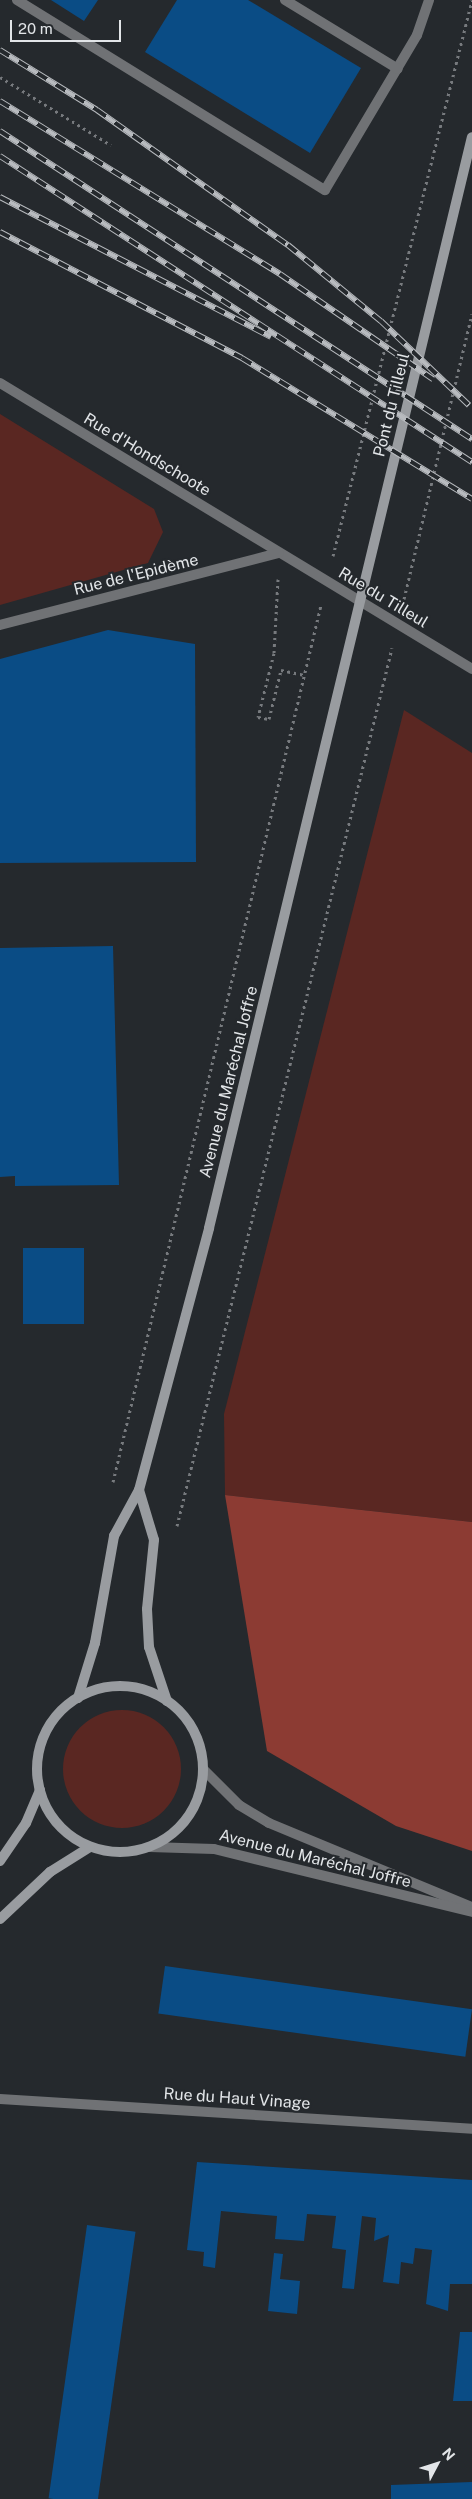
<!DOCTYPE html>
<html>
<head>
<meta charset="utf-8">
<style>
	body { margin:0 }
	#map { position:relative; width:472px; height:2499px; overflow:hidden; background:#25292d; font-family:"Public Sans",sans-serif }
	div>[style] { position:absolute }
	[style*='--x'] { left:calc(var(--x)*1px); top:calc(var(--y)*1px); width:calc(var(--w)*1px); rotate:calc(var(--a)*1deg) }
	.green>* { inset:0; background:#5a2722 }
	.round { border-radius:50% }
	.forest>* { inset:0; background:#8c3b33 }
	.building>* { inset:0; background:#0a4c85; transform-origin:0 0 }
	.path>* { height:3px; margin-top:-1.5px; transform-origin:0; background:repeating-linear-gradient(90deg,#777a7e 0 2.5px,transparent 0 6.5px) }
	.service>* { height:10px; margin:-5px; padding:0 5px; transform-origin:5px; border-radius:5px; background:#707275 }
	.minor>* { height:10px; margin:-5px; padding:0 5px; transform-origin:5px; border-radius:5px; background:#707275 }
	.secondary>* { height:10px; margin:-5px; padding:0 5px; transform-origin:5px; border-radius:5px; background:#999ca0 }
	.secondary>.ring { margin:-5px; padding:0; box-sizing:content-box; background:none; border:10px solid #999ca0; border-radius:50% }
	.rail>* { height:5.5px; margin-top:-2.75px; transform-origin:0; background:repeating-linear-gradient(90deg,#25292d 0 11px,#b8bbbf 0 22px); box-sizing:border-box; border-block:1px solid #b8bbbf }
	span { translate:-50% -50%; white-space:nowrap; text-align:center; line-height:1.15; -webkit-text-stroke:4px #25292d; paint-order:stroke }
	.street-label { font-size:16px; color:#e2e5e8 }
	.north { position:absolute; left:412px; top:2439px; width:50px; height:50px; -webkit-text-stroke:4px #25292d; paint-order:stroke; rotate:50deg; font-size:14px; font-weight:700; line-height:20px; text-align:center; color:#e2e5e8 }
	.north::after { content:''; display:block; margin:auto; width:18px; height:22px; background:#e2e5e8; clip-path:polygon(50% 0,100% 100%,50% 72%,0 100%) }
	.scale { position:absolute; left:10px; top:20px; width:111px; height:22px; box-sizing:border-box; border:2px solid #e2e5e8; border-top:0; padding-left:6px; font-size:15px; line-height:18px; white-space:nowrap; color:#e2e5e8; -webkit-text-stroke:4px #25292d; paint-order:stroke }
</style>
</head>
<body>
<div id="map">
	<div class="green">
		<i style="clip-path:polygon(0 414px,154px 509px,163px 532px,148px 563px,0 605px)"></i>
		<i style="clip-path:polygon(404px 710px,472px 753px,472px 1522px,225px 1495px,224px 1414px)"></i>
		<i class="round" style="left:63px;top:1710px;width:118px;height:118px"></i>
	</div>
	<div class="forest">
		<i style="clip-path:polygon(225px 1495px,472px 1522px,472px 1851px,396px 1826px,267px 1751px)"></i>
	</div>
	<div class="building">
		<i style="clip-path:polygon(51px 0,98px 0,84px 21px)"></i>
		<i style="clip-path:polygon(177px 0,248px 0,361px 68px,310px 153px,145px 52px)"></i>
		<i style="clip-path:polygon(108px 630px,195px 644px,196px 862px,0 863px,0 659px)"></i>
		<i style="clip-path:polygon(113px 946px,119px 1185px,15px 1186px,15px 1176px,0 1177px,0 948px)"></i>
		<i style="left:84px;top:1248px;width:76px;height:61px;rotate:90deg"></i>
		<i style="left:165px;top:1966px;width:310px;height:48px;rotate:8deg"></i>
		<i style="clip-path:polygon(197px 2162px,472px 2180px,472px 2284px,450px 2284px,448px 2311px,426px 2304px,432px 2250px,415px 2248px,413px 2264px,401px 2262px,399px 2284px,383px 2282px,389px 2235px,374px 2241px,376px 2218px,362px 2216px,354px 2289px,342px 2288px,346px 2250px,332px 2248px,336px 2216px,307px 2214px,304px 2241px,275px 2239px,277px 2216px,221px 2211px,215px 2268px,203px 2266px,204px 2252px,187px 2250px)"></i>
		<i style="left:87px;top:2225px;width:49px;height:276px;rotate:8deg"></i>
		<i style="clip-path:polygon(274px 2253px,283px 2254px,280px 2279px,300px 2281px,297px 2314px,268px 2311px)"></i>
		<i style="clip-path:polygon(460px 2332px,472px 2332px,472px 2401px,453px 2401px)"></i>
		<i style="clip-path:polygon(472px 2482px,472px 2499px,391px 2499px,391px 2485px)"></i>
	</div>
	<div class="path">
		<i style="--x:0;--y:77;--w:130;--a:31.5"></i>
		<i style="--x:333;--y:556;--w:573;--a:-75.96"></i>
		<i style="--x:278;--y:579;--w:74;--a:93.1"></i>
		<i style="--x:274;--y:653;--w:66;--a:104"></i>
		<i style="--x:258;--y:717;--w:11;--a:10"></i>
		<i style="--x:269;--y:719;--w:50;--a:-76.2"></i>
		<i style="--x:281;--y:670;--w:24;--a:12"></i>
		<i style="--x:404;--y:599;--w:293;--a:-76.6"></i>
		<i style="--x:113;--y:1482;--w:901;--a:-76.66"></i>
		<i style="--x:177;--y:1526;--w:904;--a:-76.24"></i>
	</div>
	<div class="service">
		<i style="--x:17;--y:0;--w:362;--a:31.7"></i>
		<i style="--x:325;--y:190;--w:180;--a:-59.3"></i>
		<i style="--x:417;--y:35;--w:37;--a:-71"></i>
		<i style="--x:285;--y:0;--w:132;--a:31.4"></i>
	</div>
	<div class="minor">
		<i style="--x:0;--y:383;--w:552;--a:31.21"></i>
		<i style="--x:0;--y:625;--w:288;--a:-14.5"></i>
		<i style="--x:203;--y:1769;--w:51;--a:45"></i>
		<i style="--x:239;--y:1805;--w:35;--a:31"></i>
		<i style="--x:269;--y:1823;--w:217;--a:22.5"></i>
		<i style="--x:150;--y:1847;--w:64;--a:1.8"></i>
		<i style="--x:214;--y:1849;--w:266;--a:13.7"></i>
		<i style="--x:0;--y:2099;--w:473;--a:3.6"></i>
	</div>
	<div class="secondary">
		<i style="--x:139;--y:1490;--w:52;--a:73.3"></i>
		<i style="--x:154;--y:1540;--w:69;--a:95.8"></i>
		<i style="--x:147;--y:1609;--w:38;--a:87"></i>
		<i style="--x:149;--y:1647;--w:57;--a:71.6"></i>
		<i class="ring" style="left:37px;top:1686px;width:156px;height:156px"></i>
		<i style="--x:78;--y:1698;--w:58;--a:-72.8"></i>
		<i style="--x:95;--y:1643;--w:109;--a:-79.9"></i>
		<i style="--x:114;--y:1536;--w:52;--a:-61.5"></i>
		<i style="--x:139;--y:1490;--w:271;--a:-75"></i>
		<i style="--x:209;--y:1228;--w:1122;--a:-76.45"></i>
		<i style="--x:0;--y:1861;--w:46;--a:-55.6"></i>
		<i style="--x:26;--y:1823;--w:36;--a:-67"></i>
		<i style="--x:0;--y:1919;--w:69;--a:-43.2"></i>
		<i style="--x:50;--y:1872;--w:47;--a:-32"></i>
	</div>
	<div class="rail">
		<i style="--x:0;--y:50;--w:114;--a:31.7"></i>
		<i style="--x:97;--y:110;--w:234;--a:35.3"></i>
		<i style="--x:288;--y:245;--w:120;--a:39.3"></i>
		<i style="--x:381;--y:321;--w:122;--a:43.7"></i>
		<i style="--x:0;--y:101;--w:329;--a:31.7"></i>
		<i style="--x:280;--y:274;--w:186;--a:34.5"></i>
		<i style="--x:0;--y:131;--w:564;--a:33.13"></i>
		<i style="--x:0;--y:156;--w:563;--a:32.96"></i>
		<i style="--x:0;--y:197;--w:305;--a:27.3"></i>
		<i style="--x:0;--y:232;--w:273;--a:27.5"></i>
		<i style="--x:242;--y:358;--w:270;--a:31.5"></i>
	</div>
	<div class="street-label">
		<span style="left:392px;top:405px;rotate:-76deg">Pont du Tilleul</span>
		<span style="left:147px;top:455px;rotate:31deg">Rue d'Hondschoote</span>
		<span style="left:136px;top:575px;rotate:-14deg">Rue de l'Epidème</span>
		<span style="left:383px;top:598px;rotate:31deg">Rue du Tilleul</span>
		<span style="left:229px;top:1082px;rotate:-76deg">Avenue du Maréchal Joffre</span>
		<span style="left:315px;top:1859px;rotate:14deg">Avenue du Maréchal Joffre</span>
		<span style="left:237px;top:2099px;rotate:4deg">Rue du Haut Vinage</span>
	</div>
	<div class="north">N</div>
	<div class="scale">20 m</div>
</div>
</body>
</html>
